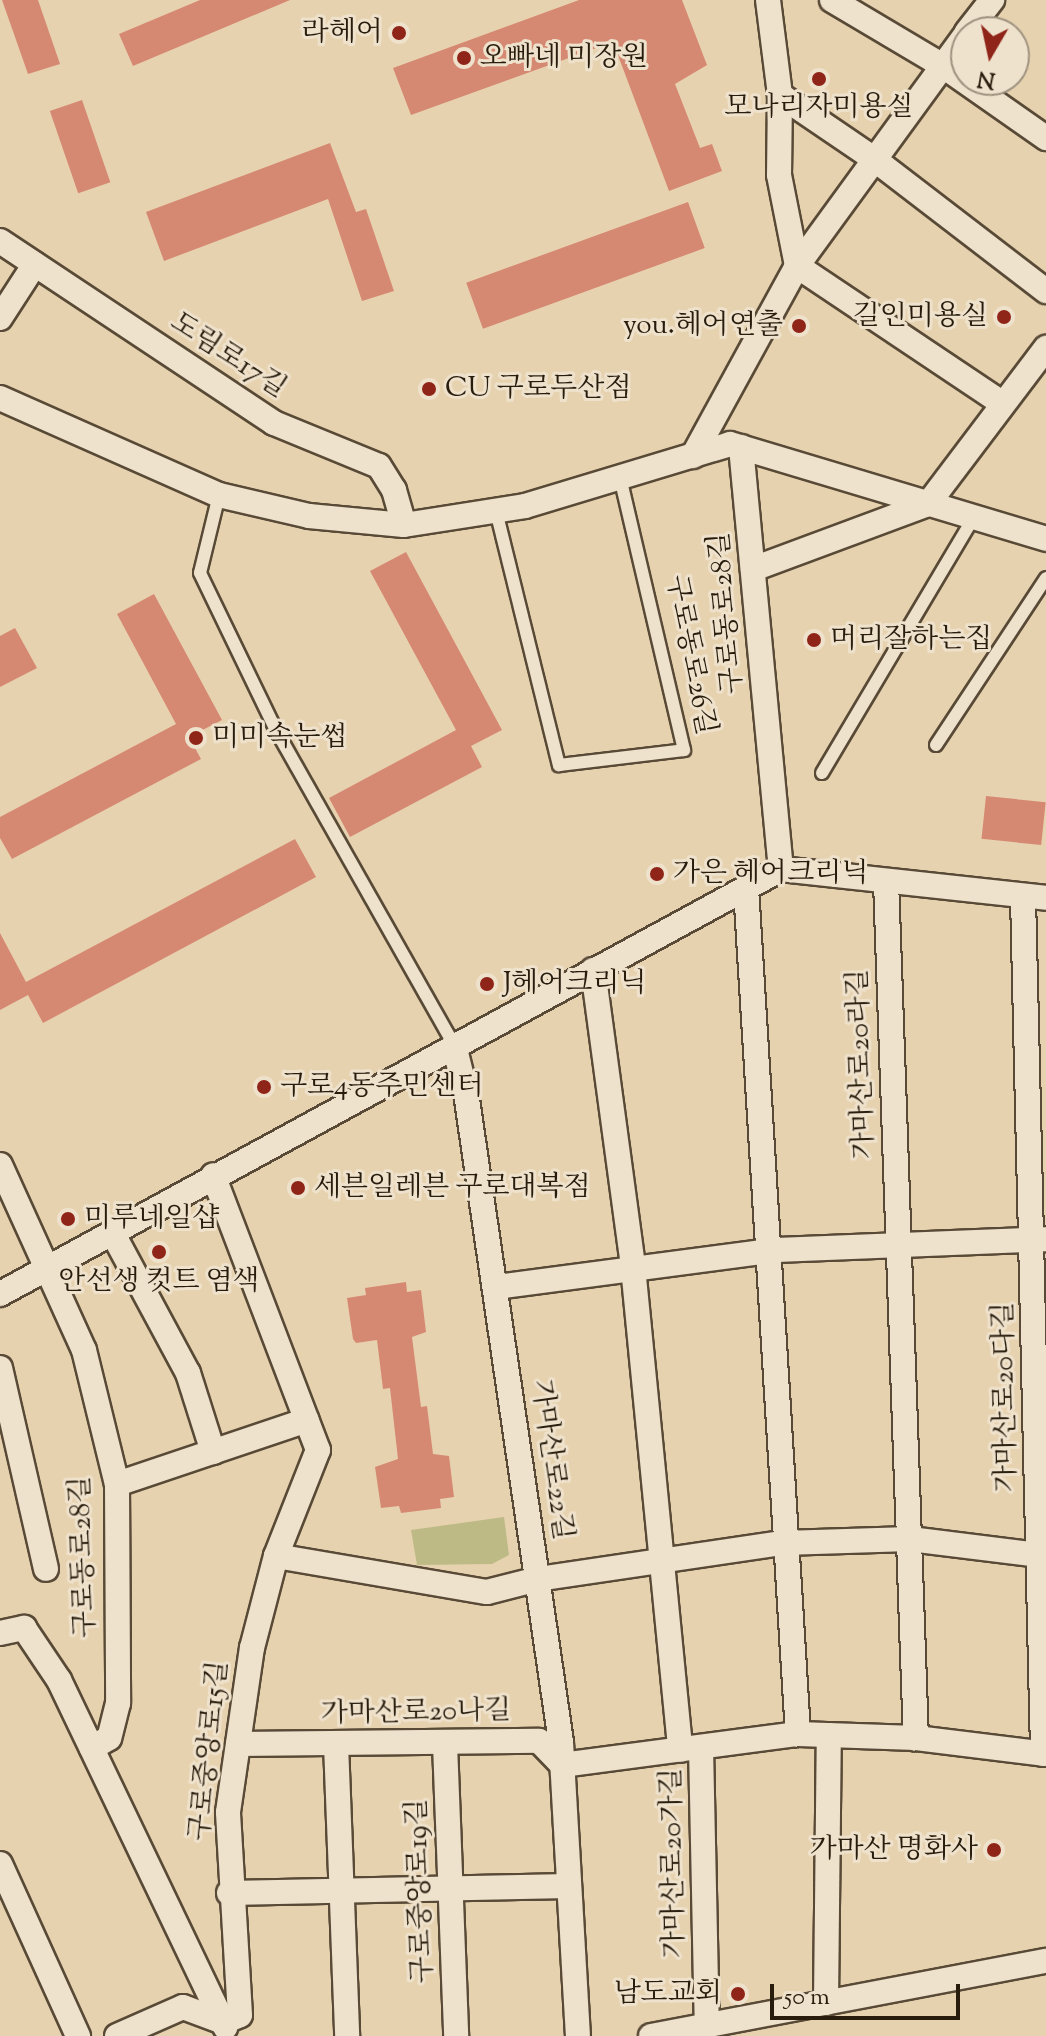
<!DOCTYPE html>
<html>
<head>
<meta charset="utf-8">
<style>
	body { margin:0 }
	#map { position:relative; width:1046px; height:2036px; overflow:hidden; background:#e7d2b0; font-family:"Sorts Mill Goudy","Noto Serif KR",serif }
	div>[style] { position:absolute }
	[style*='--x'] { left:calc(var(--x)*1px); top:calc(var(--y)*1px); width:calc(var(--w)*1px); rotate:calc(var(--a)*1deg) }
	.green>* { inset:0; background:#bdba86 }
	.building>* { inset:0; background:#d68972; transform-origin:0 0 }
	.roads { filter:drop-shadow(2px 0 #584a36) drop-shadow(-2px 0 #584a36) drop-shadow(0 2px #584a36) drop-shadow(0 -2px #584a36) }
	.service>* { height:12px; margin:-6px; padding:0 6px; transform-origin:6px; border-radius:6px; background:#efe2cc }
	.minor>* { height:24px; margin:-12px; padding:0 12px; transform-origin:12px; border-radius:12px; background:#efe2cc }
	.dots>* { width:22px; height:22px; translate:-50% -50%; box-sizing:border-box; border:4px solid #efe2cc; border-radius:50% }
	span { translate:-50% -50%; white-space:nowrap; text-align:center; line-height:1.15; -webkit-text-stroke:6px #efe2cc; paint-order:stroke }
	.poi-label { font-size:28px; color:#281c0d }
	.right { translate:-100% -50%; text-align:right }
	.left { translate:0 -50%; text-align:left }
	.street-label { font-size:28px; color:#281c0d }
	.north { position:absolute; left:950px; top:16px; width:80px; height:80px; box-sizing:border-box; background:#efe2cc; border:2px solid #9f9380; border-radius:50%; rotate:189deg; font-size:22px; font-weight:700; line-height:32px; text-align:center; color:#281c0d }
	.north::after { content:''; display:block; margin:auto; width:28px; height:36px; background:#8f2418; clip-path:polygon(50% 0,100% 100%,50% 72%,0 100%) }
	.scale { position:absolute; left:770px; top:1984px; width:190px; height:36px; box-sizing:border-box; border:4px solid #281c0d; border-top:0; padding-left:10px; font-size:24px; line-height:28px; white-space:nowrap; color:#281c0d; -webkit-text-stroke:6px #efe2cc; paint-order:stroke }
</style>
</head>
<body>
<div id="map">
	<div class="green">
		<i style="clip-path:polygon(504px 1517px,509px 1555px,492px 1564px,417px 1565px,411px 1530px)"></i>
	</div>
	<div class="building">
		<i style="clip-path:polygon(2px 0,38px 0,60px 64px,28px 74px)"></i>
		<i style="clip-path:polygon(200px 0,290px 0,133px 66px,119px 34px)"></i>
		<i style="clip-path:polygon(579px 0,682px 0,707px 65px,675px 84px,700px 148px,712px 144px,722px 171px,669px 191px,613px 42px,411px 115px,393px 68px)"></i>
		<i style="left:82px;top:100px;width:87px;height:34px;rotate:71deg"></i>
		<i style="clip-path:polygon(330px 143px,356px 212px,366px 209px,394px 291px,362px 301px,328px 199px,164px 261px,146px 212px)"></i>
		<i style="left:688px;top:202px;width:49px;height:236px;rotate:70deg"></i>
		<i style="clip-path:polygon(406px 552px,502px 730px,471px 746px,482px 767px,350px 837px,329px 798px,456px 730px,370px 571px)"></i>
		<i style="clip-path:polygon(154px 594px,222px 720px,189px 737px,201px 759px,12px 859px,0 838px,0 817px,176px 724px,117px 614px)"></i>
		<i style="clip-path:polygon(15px 628px,37px 668px,0 687px,0 636px)"></i>
		<i style="left:986px;top:796px;width:60px;height:43px;rotate:6deg"></i>
		<i style="clip-path:polygon(295px 839px,316px 877px,43px 1023px,28px 995px,0 1010px,0 933px,26px 982px)"></i>
		<i style="clip-path:polygon(406px 1282px,407px 1292px,421px 1290px,426px 1332px,412px 1337px,421px 1407px,427px 1406px,433px 1454px,449px 1456px,454px 1497px,440px 1499px,441px 1508px,401px 1513px,399px 1506px,381px 1508px,375px 1467px,398px 1459px,390px 1388px,383px 1389px,377px 1340px,356px 1343px,353px 1339px,347px 1298px,366px 1295px,365px 1288px)"></i>
	</div>
	<div class="roads">
		<div class="service">
			<i style="--x:219;--y:495;--w:80;--a:103.7"></i>
			<i style="--x:200;--y:573;--w:177;--a:64.2"></i>
			<i style="--x:277;--y:732;--w:360;--a:60.5"></i>
			<i style="--x:496;--y:511;--w:262;--a:76.1"></i>
			<i style="--x:559;--y:765;--w:126;--a:-6.8"></i>
			<i style="--x:684;--y:750;--w:279;--a:-103.2"></i>
			<i style="--x:936;--y:745;--w:200;--a:-56.6"></i>
			<i style="--x:822;--y:773;--w:298;--a:-59.3"></i>
		</div>
		<div class="minor">
			<i style="--x:768;--y:0;--w:96;--a:82.8"></i>
			<i style="--x:780;--y:95;--w:80;--a:90.7"></i>
			<i style="--x:779;--y:175;--w:93;--a:78.8"></i>
			<i style="--x:797;--y:266;--w:247;--a:33.8"></i>
			<i style="--x:832;--y:0;--w:129;--a:30.7"></i>
			<i style="--x:943;--y:66;--w:126;--a:35"></i>
			<i style="--x:967;--y:32;--w:41;--a:-52"></i>
			<i style="--x:780;--y:95;--w:114;--a:34.2"></i>
			<i style="--x:874;--y:159;--w:217;--a:37.5"></i>
			<i style="--x:0;--y:241;--w:329;--a:33.6"></i>
			<i style="--x:274;--y:423;--w:113;--a:22.3"></i>
			<i style="--x:379;--y:466;--w:28;--a:58"></i>
			<i style="--x:394;--y:490;--w:36;--a:74"></i>
			<i style="--x:0;--y:318;--w:64;--a:-57.1"></i>
			<i style="--x:0;--y:398;--w:240;--a:23.9"></i>
			<i style="--x:219;--y:495;--w:92;--a:13.1"></i>
			<i style="--x:309;--y:516;--w:95;--a:5.4"></i>
			<i style="--x:404;--y:525;--w:122;--a:-8.9"></i>
			<i style="--x:525;--y:506;--w:214;--a:-16.8"></i>
			<i style="--x:730;--y:444;--w:330;--a:16.7"></i>
			<i style="--x:741;--y:447;--w:424;--a:84.6"></i>
			<i style="--x:693;--y:456;--w:217;--a:-61.3"></i>
			<i style="--x:797;--y:266;--w:287;--a:-53.9"></i>
			<i style="--x:753;--y:569;--w:187;--a:-20.4"></i>
			<i style="--x:928;--y:504;--w:196;--a:-52.9"></i>
			<i style="--x:886;--y:881;--w:858;--a:88"></i>
			<i style="--x:746;--y:888;--w:848;--a:86.48"></i>
			<i style="--x:1023;--y:896;--w:858;--a:88.66"></i>
			<i style="--x:593;--y:970;--w:300;--a:82.3"></i>
			<i style="--x:633;--y:1267;--w:485;--a:84.4"></i>
			<i style="--x:454;--y:1045;--w:49;--a:76"></i>
			<i style="--x:466;--y:1093;--w:656;--a:81.67"></i>
			<i style="--x:561;--y:1742;--w:294;--a:86.7"></i>
			<i style="--x:0;--y:1165;--w:203;--a:65.6"></i>
			<i style="--x:84;--y:1350;--w:138;--a:76.2"></i>
			<i style="--x:117;--y:1484;--w:219;--a:89.7"></i>
			<i style="--x:118;--y:1703;--w:36;--a:104"></i>
			<i style="--x:109;--y:1738;--w:20;--a:150"></i>
			<i style="--x:112;--y:1232;--w:160;--a:61.7"></i>
			<i style="--x:188;--y:1373;--w:83;--a:72.4"></i>
			<i style="--x:496;--y:1287;--w:282;--a:-7.5"></i>
			<i style="--x:776;--y:1250;--w:270;--a:-2.3"></i>
			<i style="--x:0;--y:1294;--w:889;--a:-28.55"></i>
			<i style="--x:781;--y:869;--w:267;--a:6.2"></i>
			<i style="--x:0;--y:1368;--w:206;--a:77.1"></i>
			<i style="--x:117;--y:1484;--w:200;--a:-18.6"></i>
			<i style="--x:276;--y:1556;--w:214;--a:9.7"></i>
			<i style="--x:487;--y:1592;--w:53;--a:-14.3"></i>
			<i style="--x:538;--y:1579;--w:248;--a:-8.4"></i>
			<i style="--x:783;--y:1543;--w:127;--a:-1.8"></i>
			<i style="--x:910;--y:1539;--w:137;--a:7.1"></i>
			<i style="--x:0;--y:1633;--w:25;--a:-12"></i>
			<i style="--x:24;--y:1628;--w:63;--a:56.1"></i>
			<i style="--x:59;--y:1680;--w:385;--a:64.4"></i>
			<i style="--x:238;--y:1744;--w:301;--a:-0.6"></i>
			<i style="--x:539;--y:1741;--w:33;--a:46"></i>
			<i style="--x:562;--y:1765;--w:238;--a:-7.5"></i>
			<i style="--x:798;--y:1734;--w:118;--a:1.9"></i>
			<i style="--x:916;--y:1738;--w:131;--a:7"></i>
			<i style="--x:336;--y:1744;--w:292;--a:87.8"></i>
			<i style="--x:445;--y:1744;--w:292;--a:87.8"></i>
			<i style="--x:701;--y:1747;--w:278;--a:88.8"></i>
			<i style="--x:0;--y:1864;--w:189;--a:65.6"></i>
			<i style="--x:229;--y:1893;--w:340;--a:-1.2"></i>
			<i style="--x:826;--y:2003;--w:268;--a:-89.4"></i>
			<i style="--x:117;--y:2036;--w:72;--a:-23.7"></i>
			<i style="--x:183;--y:2007;--w:43;--a:20.6"></i>
			<i style="--x:223;--y:2022;--w:18;--a:-22"></i>
			<i style="--x:240;--y:2015;--w:203;--a:-93.4"></i>
			<i style="--x:228;--y:1812;--w:166;--a:-81.7"></i>
			<i style="--x:252;--y:1648;--w:95;--a:-75.4"></i>
			<i style="--x:276;--y:1556;--w:114;--a:-68.4"></i>
			<i style="--x:318;--y:1450;--w:294;--a:-110.9"></i>
			<i style="--x:651;--y:2036;--w:402;--a:-10.8"></i>
		</div>
	</div>
	<div class="dots">
		<i style="left:399px;top:33px;background:#8f2418"></i>
		<i style="left:464px;top:58px;background:#8f2418"></i>
		<i style="left:819px;top:79px;background:#8f2418"></i>
		<i style="left:1004px;top:317px;background:#8f2418"></i>
		<i style="left:799px;top:326px;background:#8f2418"></i>
		<i style="left:429px;top:389px;background:#8f2418"></i>
		<i style="left:814px;top:640px;background:#8f2418"></i>
		<i style="left:196px;top:738px;background:#8f2418"></i>
		<i style="left:657px;top:874px;background:#8f2418"></i>
		<i style="left:487px;top:984px;background:#8f2418"></i>
		<i style="left:264px;top:1087px;background:#8f2418"></i>
		<i style="left:298px;top:1188px;background:#8f2418"></i>
		<i style="left:68px;top:1219px;background:#8f2418"></i>
		<i style="left:159px;top:1252px;background:#8f2418"></i>
		<i style="left:994px;top:1850px;background:#8f2418"></i>
		<i style="left:738px;top:1994px;background:#8f2418"></i>
	</div>
	<div class="poi-label">
		<span class="right" style="left:383px;top:33px">라헤어</span>
		<span class="left" style="left:480px;top:58px">오빠네 미장원</span>
		<span style="left:819px;top:108px">모나리자미용실</span>
		<span class="right" style="left:988px;top:317px">길인미용실</span>
		<span class="right" style="left:783px;top:326px">you.헤어연출</span>
		<span class="left" style="left:445px;top:389px">CU 구로두산점</span>
		<span class="left" style="left:830px;top:640px">머리잘하는집</span>
		<span class="left" style="left:212px;top:738px">미미속눈썹</span>
		<span class="left" style="left:673px;top:874px">가은 헤어크리닉</span>
		<span class="left" style="left:503px;top:984px">J헤어크리닉</span>
		<span class="left" style="left:280px;top:1087px">구로4동주민센터</span>
		<span class="left" style="left:314px;top:1188px">세븐일레븐 구로대복점</span>
		<span class="left" style="left:84px;top:1219px">미루네일샵</span>
		<span style="left:159px;top:1282px">안선생 컷트 염색</span>
		<span class="right" style="left:978px;top:1850px">가마산 명화사</span>
		<span class="right" style="left:722px;top:1994px">남도교회</span>
	</div>
	<div class="street-label">
		<span style="left:228px;top:356px;rotate:33deg">도림로17길</span>
		<span style="left:727px;top:613px;rotate:-95deg">구로동로28길</span>
		<span style="left:690px;top:655px;rotate:79deg">구로동로26길</span>
		<span style="left:862px;top:1064px;rotate:-92deg">가마산로20라길</span>
		<span style="left:1006px;top:1397px;rotate:-91deg">가마산로20다길</span>
		<span style="left:551px;top:1460px;rotate:82deg">가마산로22길</span>
		<span style="left:84px;top:1557px;rotate:-92deg">구로동로28길</span>
		<span style="left:416px;top:1713px;rotate:-1deg">가마산로20나길</span>
		<span style="left:210px;top:1751px;rotate:-84deg">구로중앙로15길</span>
		<span style="left:674px;top:1863px;rotate:-91deg">가마산로20가길</span>
		<span style="left:421px;top:1891px;rotate:-92deg">구로중앙로19길</span>
	</div>
	<div class="north">N</div>
	<div class="scale">50 m</div>
</div>
</body>
</html>
